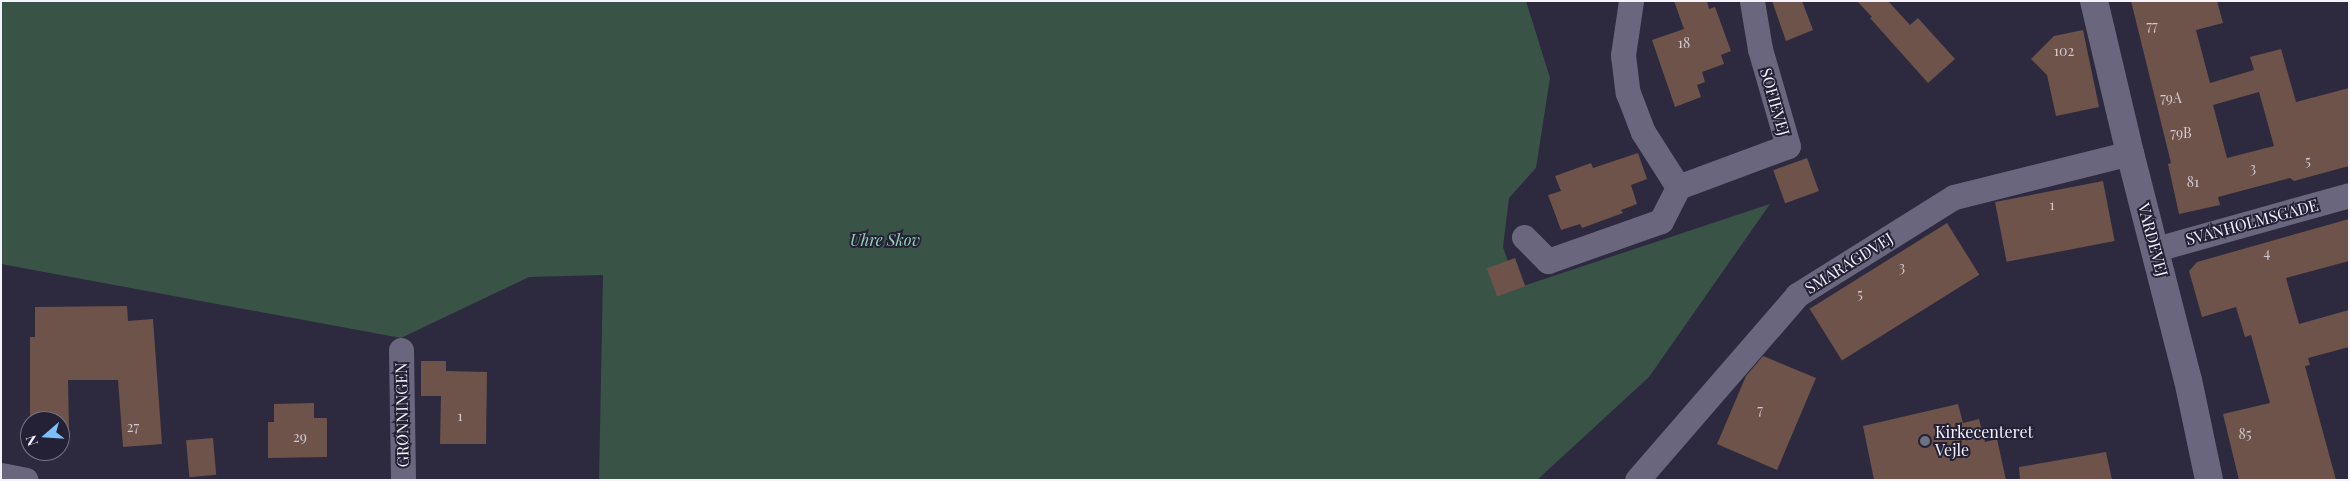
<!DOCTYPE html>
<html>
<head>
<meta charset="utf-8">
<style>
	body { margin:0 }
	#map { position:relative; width:2350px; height:481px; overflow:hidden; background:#2d2a3f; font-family:"Playfair Display",serif }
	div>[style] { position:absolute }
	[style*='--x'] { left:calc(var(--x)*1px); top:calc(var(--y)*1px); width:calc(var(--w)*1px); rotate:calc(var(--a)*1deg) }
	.green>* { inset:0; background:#395347 }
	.building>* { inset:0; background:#6d5349; transform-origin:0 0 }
	.minor>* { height:25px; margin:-12.5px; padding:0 12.5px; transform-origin:12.5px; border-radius:12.5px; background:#69667e }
	.tertiary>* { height:28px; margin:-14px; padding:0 14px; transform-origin:14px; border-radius:14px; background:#69667e }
	.dots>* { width:14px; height:14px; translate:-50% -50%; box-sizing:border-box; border:2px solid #242035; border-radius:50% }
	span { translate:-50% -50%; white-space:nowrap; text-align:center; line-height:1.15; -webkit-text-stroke:4px #242035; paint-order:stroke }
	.number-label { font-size:14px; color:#d2cad0 }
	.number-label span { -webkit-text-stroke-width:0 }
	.street-label { font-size:16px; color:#f3f2fd }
	.park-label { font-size:16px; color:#8fd5b5; font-style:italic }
	.poi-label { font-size:16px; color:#f3f2fd }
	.left { translate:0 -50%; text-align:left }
	.frame { position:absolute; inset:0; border:2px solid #f3f2fd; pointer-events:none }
	.north { position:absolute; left:20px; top:411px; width:50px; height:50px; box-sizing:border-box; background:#242035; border:1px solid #777485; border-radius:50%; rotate:251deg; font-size:14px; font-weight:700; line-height:20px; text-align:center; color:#f3f2fd }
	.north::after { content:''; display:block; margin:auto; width:18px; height:22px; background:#7cbef9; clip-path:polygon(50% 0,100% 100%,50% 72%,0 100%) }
</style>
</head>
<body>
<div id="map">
	<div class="green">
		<i style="clip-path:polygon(1px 1px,1526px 1px,1550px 78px,1536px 168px,1509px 198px,1503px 247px,1517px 288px,1770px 204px,1649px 377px,1537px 480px,599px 480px,603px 275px,529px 277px,401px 338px,1px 264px)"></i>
	</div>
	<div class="building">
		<i style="clip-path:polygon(1674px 1px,1707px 1px,1709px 9px,1715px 7px,1731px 51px,1721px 55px,1724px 64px,1702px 72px,1705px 82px,1697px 85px,1701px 97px,1675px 107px,1652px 40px,1684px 29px)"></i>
		<i style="clip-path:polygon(1772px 1px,1802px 1px,1813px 30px,1786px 41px)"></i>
		<i style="clip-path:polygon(1857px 1px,1888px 1px,1910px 25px,1918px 18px,1955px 59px,1928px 83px,1870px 18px,1872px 17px)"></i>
		<i style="clip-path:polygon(evenodd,2131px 1px,2217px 1px,2223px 23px,2196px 30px,2210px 83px,2254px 70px,2250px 57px,2281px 49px,2296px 102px,2349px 88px,2349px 166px,2294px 181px,2290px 178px,2218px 197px,2220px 205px,2179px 214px,2168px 164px,2171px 163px,2131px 1px,2259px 92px,2274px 146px,2227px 158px,2213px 105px,2259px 92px)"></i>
		<i style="clip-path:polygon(2083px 30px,2099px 107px,2056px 116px,2047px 75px,2031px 59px,2054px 36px)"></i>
		<i style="clip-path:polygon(1638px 153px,1647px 179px,1631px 185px,1637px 204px,1621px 210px,1623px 213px,1582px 228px,1580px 224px,1561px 230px,1548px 195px,1561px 191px,1555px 176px,1591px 163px,1593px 168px)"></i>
		<i style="left:1807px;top:158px;width:35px;height:36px;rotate:70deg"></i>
		<i style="left:2103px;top:181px;width:61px;height:110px;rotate:79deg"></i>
		<i style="clip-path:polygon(2349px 219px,2349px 261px,2286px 278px,2299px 324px,2349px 310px,2349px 347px,2308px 358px,2310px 365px,2305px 366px,2336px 480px,2239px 480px,2223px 414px,2270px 403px,2251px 335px,2245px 337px,2236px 307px,2202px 317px,2189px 271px,2197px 262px)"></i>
		<i style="left:1947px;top:223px;width:61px;height:162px;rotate:58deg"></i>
		<i style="left:1515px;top:258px;width:30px;height:30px;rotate:70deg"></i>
		<i style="clip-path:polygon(127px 306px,128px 321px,153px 319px,162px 444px,123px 447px,118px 380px,68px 380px,69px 431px,60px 431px,60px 421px,30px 421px,30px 337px,35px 337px,35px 307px)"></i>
		<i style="clip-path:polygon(1763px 356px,1816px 378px,1777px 470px,1717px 444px,1746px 376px)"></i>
		<i style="clip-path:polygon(421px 361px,446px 361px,446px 371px,487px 372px,486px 444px,440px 444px,441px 396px,421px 396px)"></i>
		<i style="clip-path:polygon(314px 403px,314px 418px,327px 418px,327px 457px,268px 458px,268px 422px,274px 422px,274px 404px)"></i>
		<i style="clip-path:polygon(1958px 404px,1963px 423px,1979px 419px,1985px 442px,1997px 439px,2006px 480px,1874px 480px,1863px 426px)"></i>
		<i style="left:213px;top:438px;width:37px;height:27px;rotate:85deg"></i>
		<i style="clip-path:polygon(2106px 452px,2112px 480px,2020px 480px,2019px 467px)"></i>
	</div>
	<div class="minor">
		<i style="--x:1631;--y:1;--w:55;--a:98.4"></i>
		<i style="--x:1623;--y:55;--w:38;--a:83"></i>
		<i style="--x:1628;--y:93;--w:42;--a:69"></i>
		<i style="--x:1643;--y:132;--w:65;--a:57.5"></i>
		<i style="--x:1524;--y:237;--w:34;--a:45"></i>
		<i style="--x:1548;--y:261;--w:120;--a:-19.5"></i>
		<i style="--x:1661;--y:221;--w:38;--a:-63"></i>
		<i style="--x:1678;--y:187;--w:117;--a:-20.4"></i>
		<i style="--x:1788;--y:146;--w:101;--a:-106.1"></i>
		<i style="--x:1760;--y:49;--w:49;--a:-99.5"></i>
		<i style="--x:2156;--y:249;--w:200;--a:-15.6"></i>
		<i style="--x:401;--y:350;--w:130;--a:89.1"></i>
		<i style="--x:1;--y:475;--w:25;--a:11"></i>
		<i style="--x:1637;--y:480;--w:245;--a:-49.1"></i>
		<i style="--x:1797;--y:295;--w:185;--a:-32"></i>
		<i style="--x:1954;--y:197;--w:181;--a:-14"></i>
	</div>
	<div class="tertiary">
		<i style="--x:2094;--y:1;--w:156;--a:76.7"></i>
		<i style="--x:2130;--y:153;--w:234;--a:75.7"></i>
		<i style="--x:2188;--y:380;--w:102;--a:78.1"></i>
	</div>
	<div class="dots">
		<i style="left:1925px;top:441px;background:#6b7280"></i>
	</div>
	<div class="number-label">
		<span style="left:2152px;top:26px">77</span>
		<span style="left:1684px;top:43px">18</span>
		<span style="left:2064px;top:51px">102</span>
		<span style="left:2171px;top:98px">79A</span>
		<span style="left:2181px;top:133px">79B</span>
		<span style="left:2308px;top:161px">5</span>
		<span style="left:2253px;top:168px">3</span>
		<span style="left:2193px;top:182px">81</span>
		<span style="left:2052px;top:205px">1</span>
		<span style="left:2267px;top:253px">4</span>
		<span style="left:1902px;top:267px">3</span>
		<span style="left:1860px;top:294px">5</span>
		<span style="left:1760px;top:410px">7</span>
		<span style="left:460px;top:416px">1</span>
		<span style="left:133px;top:427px">27</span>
		<span style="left:2245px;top:434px">85</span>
		<span style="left:300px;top:437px">29</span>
	</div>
	<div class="street-label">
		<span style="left:1775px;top:102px;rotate:74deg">SOFIEVEJ</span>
		<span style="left:2252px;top:222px;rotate:-15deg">SVANHOLMSGADE</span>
		<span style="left:2153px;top:240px;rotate:75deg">VARDEVEJ</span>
		<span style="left:1849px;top:263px;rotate:-32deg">SMARAGDVEJ</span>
		<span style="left:402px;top:415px;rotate:-91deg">GRØNNINGEN</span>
	</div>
	<div class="park-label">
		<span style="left:885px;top:240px">Uhre Skov</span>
	</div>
	<div class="poi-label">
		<span class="left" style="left:1935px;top:441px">Kirkecenteret<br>Vejle</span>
	</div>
	<div class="frame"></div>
	<div class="north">N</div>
</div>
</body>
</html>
